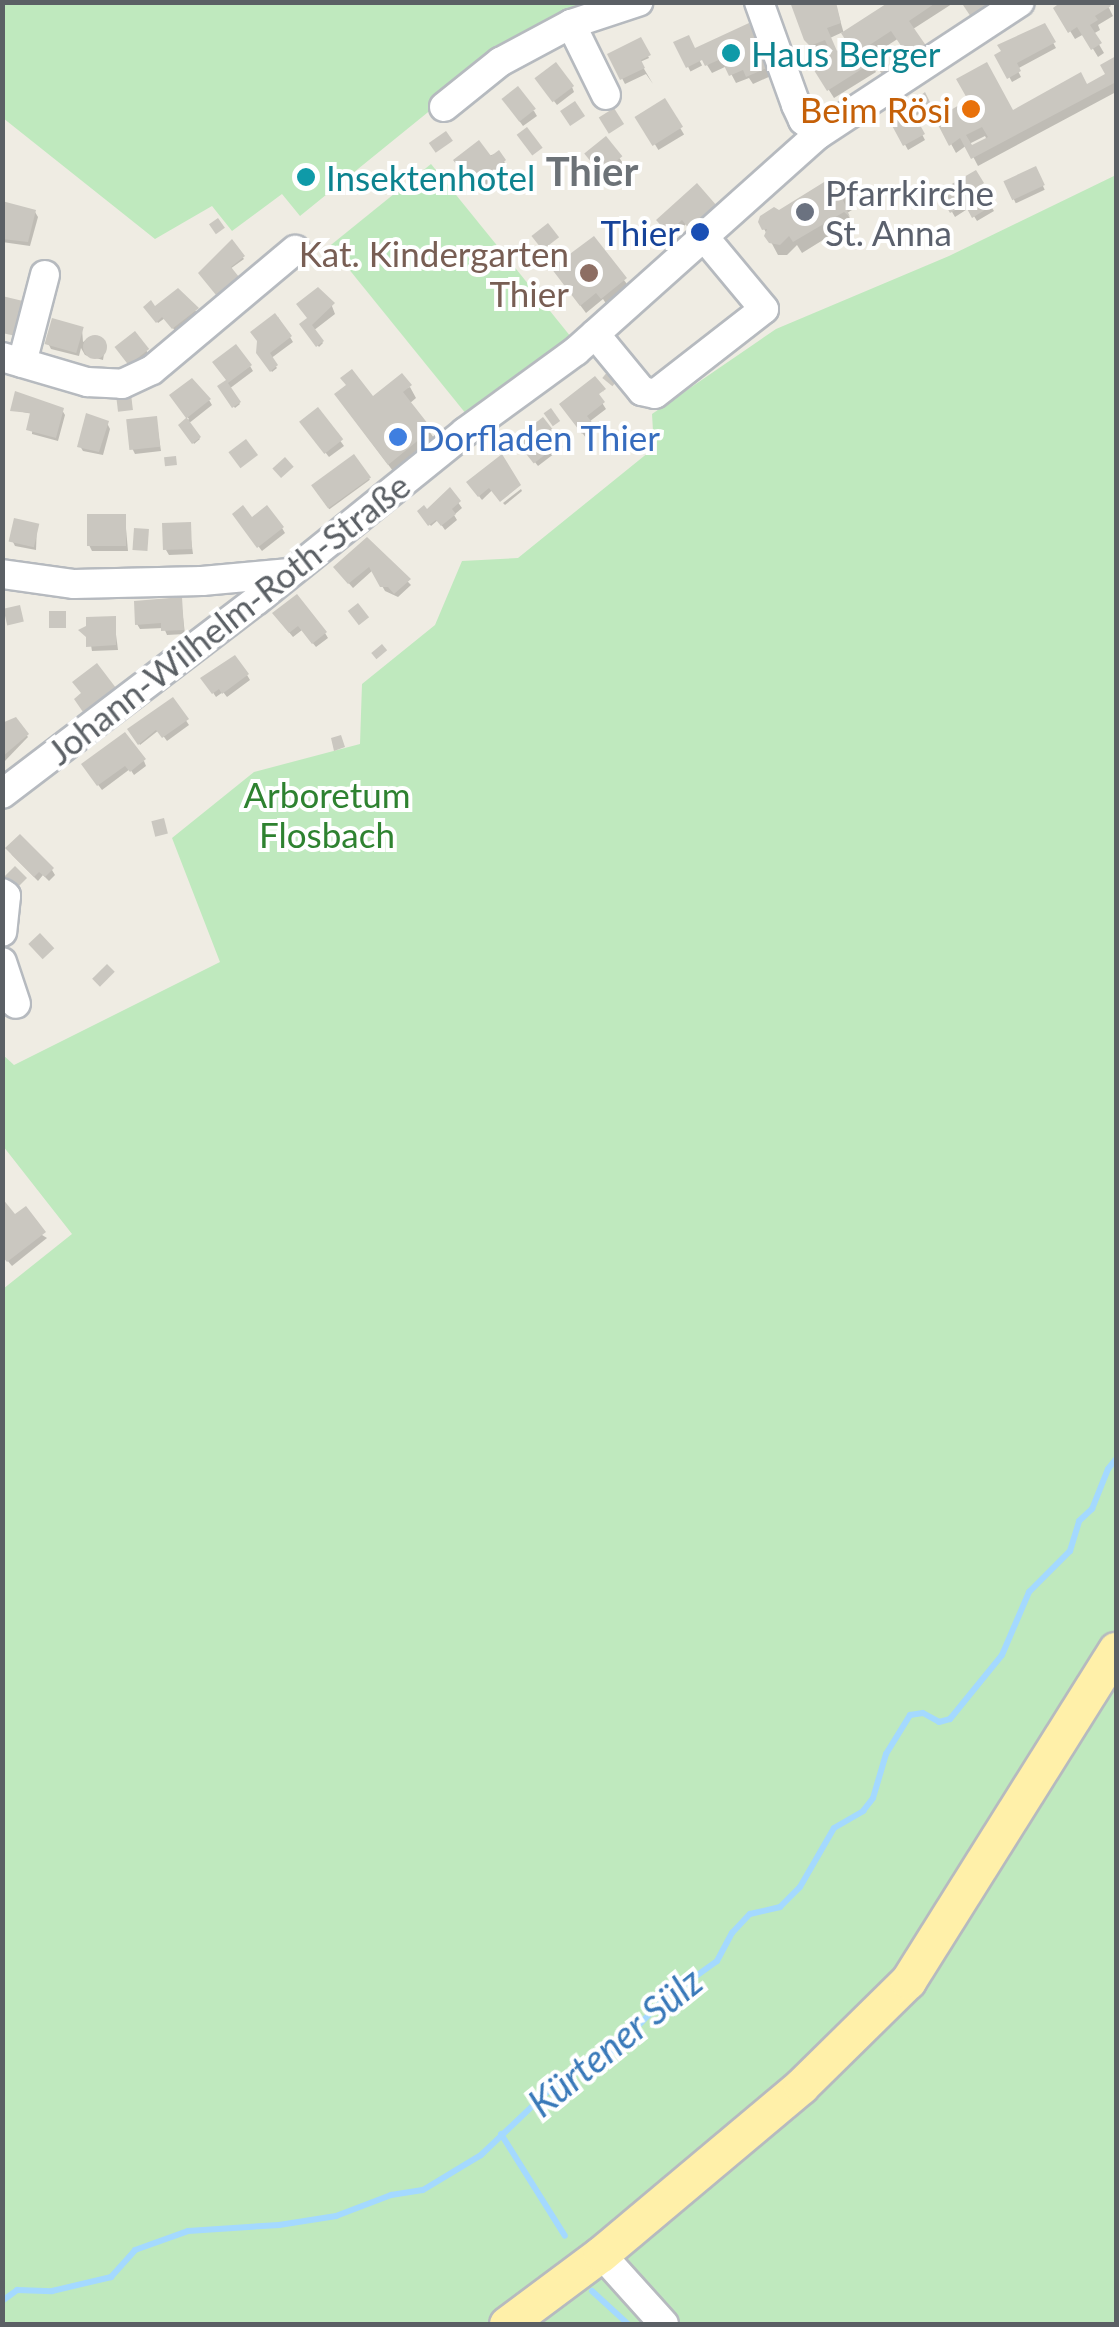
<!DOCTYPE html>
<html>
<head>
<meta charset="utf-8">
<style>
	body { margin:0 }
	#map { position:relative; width:1119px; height:2327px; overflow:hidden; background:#efece3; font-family:Lato,sans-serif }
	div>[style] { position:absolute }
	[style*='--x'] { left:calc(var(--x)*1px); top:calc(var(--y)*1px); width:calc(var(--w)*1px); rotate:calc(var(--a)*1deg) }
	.green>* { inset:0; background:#bfe9be; transform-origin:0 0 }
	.shadow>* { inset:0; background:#0003; transform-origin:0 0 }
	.stream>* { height:6px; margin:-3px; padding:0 3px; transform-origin:3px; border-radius:3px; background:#a4d9ff }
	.building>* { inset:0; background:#cac7c0; transform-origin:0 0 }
	.round { border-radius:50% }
	.roads { filter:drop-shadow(2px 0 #b6babf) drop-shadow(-2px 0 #b6babf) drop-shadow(0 2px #b6babf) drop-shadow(0 -2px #b6babf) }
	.minor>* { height:28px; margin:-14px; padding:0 14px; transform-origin:14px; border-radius:14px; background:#fff }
	.major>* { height:35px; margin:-17.5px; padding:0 17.5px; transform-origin:17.5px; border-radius:17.5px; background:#fff0a9 }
	.dots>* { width:28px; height:28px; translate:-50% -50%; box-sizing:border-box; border:5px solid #fff; border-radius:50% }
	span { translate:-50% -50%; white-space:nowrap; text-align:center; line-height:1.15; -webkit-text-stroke:8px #fff; paint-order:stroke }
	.culture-label { font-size:35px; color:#0d838f }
	.left { translate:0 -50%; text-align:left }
	.food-label { font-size:35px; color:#c56008 }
	.right { translate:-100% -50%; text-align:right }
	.worship-label { font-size:35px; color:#5b616d }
	.transit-label { font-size:35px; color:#164399 }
	.education-label { font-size:35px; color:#785e54 }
	.shop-label { font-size:35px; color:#366cbe }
	.street-label { font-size:35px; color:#5b6065 }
	.park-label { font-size:35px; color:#2e8230 }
	.water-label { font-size:38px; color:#3979b9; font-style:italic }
	.quarter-label { font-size:40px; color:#6c7277; font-weight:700 }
	.frame { position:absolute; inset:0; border:5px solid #5b6065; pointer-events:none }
</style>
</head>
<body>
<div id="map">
	<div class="green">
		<i style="clip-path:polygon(2px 3px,620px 3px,496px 57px,300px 216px,282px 194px,232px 231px,212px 206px,155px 239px,3px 118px)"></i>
		<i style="left:431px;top:164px;width:226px;height:130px;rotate:51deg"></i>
		<i style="clip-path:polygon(1116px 175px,1116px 1644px,903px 1976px,796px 2085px,494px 2324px,3px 2324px,3px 1289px,72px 1234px,3px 1146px,2px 1054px,14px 1065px,220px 962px,172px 838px,254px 772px,360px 744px,362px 684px,435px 625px,462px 561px,518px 558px,654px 448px,652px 414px,776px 329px,949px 256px)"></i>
		<i style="clip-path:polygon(1116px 1679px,1116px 2324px,672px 2324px,609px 2256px,918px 1990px)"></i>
		<i style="clip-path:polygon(602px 2260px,657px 2324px,520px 2324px)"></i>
	</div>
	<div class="shadow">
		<i style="clip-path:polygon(evenodd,835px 2px,844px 34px,894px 2px,955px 2px,868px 58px,876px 72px,834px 98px,815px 68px,834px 55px,831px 47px,816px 54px,806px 39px,835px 2px,843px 32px,851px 45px,837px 54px,830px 38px,843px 32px)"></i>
		<i style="clip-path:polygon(1106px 2px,1113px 16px,1098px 25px,1100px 30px,1093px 34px,1104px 53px,1098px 57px,1084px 34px,1075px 39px,1056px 8px)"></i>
		<i style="clip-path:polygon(1044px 26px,1056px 48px,1017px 69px,1021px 77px,1012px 82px,998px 56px)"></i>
		<i style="clip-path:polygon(753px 35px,771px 76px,753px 84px,749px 78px,736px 83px,727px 66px,712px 73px,707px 65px)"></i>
		<i style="left:688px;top:38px;width:31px;height:13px;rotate:63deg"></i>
		<i style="clip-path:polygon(640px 40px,649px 58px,640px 62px,653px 84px,646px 74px,625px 84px,610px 55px)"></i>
		<i style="clip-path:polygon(evenodd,1116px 59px,1116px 92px,978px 166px,967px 145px,956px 153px,938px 120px,1012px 113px,1087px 87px,1108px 75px,1104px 66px,1116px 59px,985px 136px,987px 140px,971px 149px,969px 144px,985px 136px)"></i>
		<i style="clip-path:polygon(541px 84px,572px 87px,574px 92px,557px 105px)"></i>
		<i style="clip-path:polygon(924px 96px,931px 108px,913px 117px,925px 140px,908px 150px,892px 121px,913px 109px,909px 104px)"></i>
		<i style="left:664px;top:101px;width:39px;height:30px;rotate:59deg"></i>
		<i style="clip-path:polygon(507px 104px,534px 111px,537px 116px,523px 126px)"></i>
		<i style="clip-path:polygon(606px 140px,623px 163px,604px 177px,590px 159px)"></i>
		<i style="clip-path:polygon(498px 153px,507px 166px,480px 192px,459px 165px)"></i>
		<i style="left:1035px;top:169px;width:23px;height:32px;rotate:65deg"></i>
		<i style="clip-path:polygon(975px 174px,983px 186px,970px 194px,974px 201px,984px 195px,994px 211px,977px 221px,969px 208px,955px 217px,941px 193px)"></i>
		<i style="clip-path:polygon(843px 185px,857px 207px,847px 213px,852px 222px,802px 253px,797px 245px,787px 255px,778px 255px,761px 223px)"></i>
		<i style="clip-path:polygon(2px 203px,35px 212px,38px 217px,30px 246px,2px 242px)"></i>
		<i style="clip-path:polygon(715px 207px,718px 212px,694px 233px,686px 224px,672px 237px,662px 225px)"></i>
		<i style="clip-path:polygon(593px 239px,630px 288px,607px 305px,603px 299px,586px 313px,559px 277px)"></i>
		<i style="clip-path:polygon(232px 243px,244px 259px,230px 269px,240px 283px,220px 299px,204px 278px)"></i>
		<i style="clip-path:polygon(178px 291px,199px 315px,176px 332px,165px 318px,158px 323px,146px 307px,154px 310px)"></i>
		<i style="clip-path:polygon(330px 301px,335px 314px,313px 331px,323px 343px,319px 347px,303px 327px)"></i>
		<i style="clip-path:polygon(278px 317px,293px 342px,270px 359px,277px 368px,272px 372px,258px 353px,260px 342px,254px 333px)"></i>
		<i style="clip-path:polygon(82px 329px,83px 342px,91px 337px,106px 342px,103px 360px,85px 355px,81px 348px,79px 356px,51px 349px,48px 343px)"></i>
		<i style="clip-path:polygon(146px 350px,149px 355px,132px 369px,120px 353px)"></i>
		<i style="clip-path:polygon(250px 366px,253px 371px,229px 389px,240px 404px,235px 408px,220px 387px)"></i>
		<i style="clip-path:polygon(595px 380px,604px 392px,594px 382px,590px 384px,606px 409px,589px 422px,595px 431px,586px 438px,562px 405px)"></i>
		<i style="clip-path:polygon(410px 387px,416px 398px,409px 404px,437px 442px,396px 475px,344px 406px)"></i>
		<i style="clip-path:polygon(209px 400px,212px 405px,188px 424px,200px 439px,194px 444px,181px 425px,189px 419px,175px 401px)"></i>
		<i style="clip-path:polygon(12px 410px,62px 410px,65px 415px,58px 441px,32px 434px,33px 414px)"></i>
		<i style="clip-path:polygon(318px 410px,344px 446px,329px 457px,305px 427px)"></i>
		<i style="clip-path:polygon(156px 419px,161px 451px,135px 454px,132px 448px)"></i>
		<i style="clip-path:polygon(107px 423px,110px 429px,103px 455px,83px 451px,80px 446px)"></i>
		<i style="clip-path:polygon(560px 442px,563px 447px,538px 466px,521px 444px)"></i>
		<i style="left:354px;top:458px;width:27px;height:50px;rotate:54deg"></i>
		<i style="clip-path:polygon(509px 474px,482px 500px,472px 487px)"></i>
		<i style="clip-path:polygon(521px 489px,522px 491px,505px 505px,503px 503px)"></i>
		<i style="clip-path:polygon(450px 491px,462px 508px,454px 515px,457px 520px,445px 530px,438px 520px,431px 526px,420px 512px,427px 513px)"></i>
		<i style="clip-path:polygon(125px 517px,128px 551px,92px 551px,89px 545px)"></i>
		<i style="clip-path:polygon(238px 520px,282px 528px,285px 533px,262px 551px)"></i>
		<i style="clip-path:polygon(189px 525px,193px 554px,169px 555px,166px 550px)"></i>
		<i style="clip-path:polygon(37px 526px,36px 550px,15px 546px,12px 540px)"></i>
		<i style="clip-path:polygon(367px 540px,411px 585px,398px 597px,385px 591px,373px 570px,353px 588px,339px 572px)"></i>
		<i style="clip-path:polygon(181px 600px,185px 634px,167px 635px,164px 628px,140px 629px,137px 624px)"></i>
		<i style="clip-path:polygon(114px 619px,118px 650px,92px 651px,88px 628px)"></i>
		<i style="clip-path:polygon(278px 619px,325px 633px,328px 638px,316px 647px,302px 630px,293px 637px)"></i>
		<i style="clip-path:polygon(247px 675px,250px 680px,227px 697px,223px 692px,216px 697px,204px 679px)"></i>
		<i style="clip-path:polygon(173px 701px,189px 725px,167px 741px,159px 730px,140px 745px,130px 730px)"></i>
		<i style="clip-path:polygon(15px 721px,28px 737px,2px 764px,2px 728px)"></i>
		<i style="clip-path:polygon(144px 761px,146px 766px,134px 775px,130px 769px,102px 790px,87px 770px)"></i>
		<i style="clip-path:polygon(11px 854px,52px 870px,55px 875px,49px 881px,43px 875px,38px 881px)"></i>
		<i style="clip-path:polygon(14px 1218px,47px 1238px,12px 1266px,2px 1254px)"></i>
	</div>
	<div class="stream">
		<i style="--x:501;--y:2134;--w:120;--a:57.9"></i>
		<i style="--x:592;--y:2291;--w:49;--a:42.5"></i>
		<i style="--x:2;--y:2301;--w:19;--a:-36"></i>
		<i style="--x:17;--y:2290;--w:35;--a:2"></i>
		<i style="--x:52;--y:2291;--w:61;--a:-13.3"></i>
		<i style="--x:111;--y:2277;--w:36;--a:-48"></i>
		<i style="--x:135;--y:2250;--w:56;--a:-19.7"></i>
		<i style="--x:188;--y:2231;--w:91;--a:-3.8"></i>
		<i style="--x:279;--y:2225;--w:58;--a:-9"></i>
		<i style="--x:336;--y:2216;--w:59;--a:-20.9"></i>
		<i style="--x:391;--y:2195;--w:32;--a:-9"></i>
		<i style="--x:423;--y:2190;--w:68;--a:-31.1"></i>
		<i style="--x:481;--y:2155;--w:90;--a:-43.6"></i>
		<i style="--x:546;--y:2093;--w:47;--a:-35.4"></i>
		<i style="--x:584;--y:2066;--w:26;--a:-21"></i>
		<i style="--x:608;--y:2057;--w:81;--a:-46"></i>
		<i style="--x:664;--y:1999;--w:65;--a:-35.6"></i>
		<i style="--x:717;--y:1961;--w:32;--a:-62"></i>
		<i style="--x:732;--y:1933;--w:26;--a:-47"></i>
		<i style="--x:750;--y:1914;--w:31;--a:-13"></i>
		<i style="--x:780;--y:1907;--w:28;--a:-45"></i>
		<i style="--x:800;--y:1887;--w:68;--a:-60"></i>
		<i style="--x:834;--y:1828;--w:34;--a:-30"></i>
		<i style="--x:863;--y:1811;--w:16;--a:-52"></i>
		<i style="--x:873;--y:1798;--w:46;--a:-73.5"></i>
		<i style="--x:886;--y:1754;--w:46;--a:-58.4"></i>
		<i style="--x:910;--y:1715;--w:13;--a:-9"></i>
		<i style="--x:923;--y:1713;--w:18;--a:29"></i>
		<i style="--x:939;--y:1722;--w:11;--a:-15"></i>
		<i style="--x:950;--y:1719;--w:82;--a:-50.9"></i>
		<i style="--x:1002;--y:1655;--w:69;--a:-66.8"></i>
		<i style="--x:1029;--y:1592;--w:58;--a:-45"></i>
		<i style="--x:1070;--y:1551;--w:31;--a:-73"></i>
		<i style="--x:1079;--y:1521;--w:18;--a:-43"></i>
		<i style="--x:1092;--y:1509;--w:43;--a:-68.2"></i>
		<i style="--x:1108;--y:1469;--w:13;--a:-51"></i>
	</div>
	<div class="building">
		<i style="clip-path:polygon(790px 2px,836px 2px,841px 23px,827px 28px,837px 51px,848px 44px,841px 33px,889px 2px,937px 2px,909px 21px,927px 47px,910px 59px,891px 31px,865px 48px,873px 62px,827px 91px,812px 67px,831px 54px,825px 40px,810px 46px,804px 40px)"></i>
		<i style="clip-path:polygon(961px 2px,986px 2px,988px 6px,971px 17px)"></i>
		<i style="clip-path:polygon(1061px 2px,1108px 2px,1111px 6px,1095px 16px,1098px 20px,1090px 25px,1102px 43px,1091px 50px,1077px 27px,1068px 33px,1053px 8px)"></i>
		<i style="clip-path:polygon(749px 23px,769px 67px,746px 77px,743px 70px,729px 76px,721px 59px,705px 66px,702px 60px,686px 68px,673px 42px,689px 35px,695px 48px)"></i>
		<i style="clip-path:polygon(1045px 23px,1056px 42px,1017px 63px,1021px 71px,1007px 79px,994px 55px,1001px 51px,997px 45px)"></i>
		<i style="clip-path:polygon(641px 37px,651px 55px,641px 60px,645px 68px,620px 80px,607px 54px)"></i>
		<i style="left:883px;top:56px;width:18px;height:11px;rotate:56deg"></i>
		<i style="clip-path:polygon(evenodd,1116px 56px,1116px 82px,971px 159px,960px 138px,949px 146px,935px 119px,968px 100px,956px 79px,987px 62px,1013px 110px,1081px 72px,1087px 84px,1105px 74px,1100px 65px,1116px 56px,982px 127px,988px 137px,972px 145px,966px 135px,982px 127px)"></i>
		<i style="left:556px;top:62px;width:30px;height:27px;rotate:53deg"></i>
		<i style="left:518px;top:86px;width:29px;height:21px;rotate:52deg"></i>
		<i style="clip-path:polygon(925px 92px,932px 106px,914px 114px,925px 134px,903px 146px,889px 120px)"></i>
		<i style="left:665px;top:98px;width:34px;height:36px;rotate:58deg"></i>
		<i style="left:575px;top:101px;width:18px;height:18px;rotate:56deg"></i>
		<i style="left:614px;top:108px;width:19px;height:18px;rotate:58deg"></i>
		<i style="left:527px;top:127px;width:26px;height:13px;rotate:53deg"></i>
		<i style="left:446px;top:131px;width:12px;height:21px;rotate:55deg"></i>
		<i style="left:606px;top:136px;width:26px;height:28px;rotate:51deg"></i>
		<i style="clip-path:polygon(479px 140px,491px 156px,499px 150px,506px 160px,476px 189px,453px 160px)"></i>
		<i style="left:1036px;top:166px;width:21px;height:36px;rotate:65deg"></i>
		<i style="clip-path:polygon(976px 170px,984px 183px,974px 190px,978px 196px,985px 191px,993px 205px,972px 218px,965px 205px,950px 213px,938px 192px)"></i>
		<i style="clip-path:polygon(829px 179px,833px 185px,844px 182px,852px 194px,843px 200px,850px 217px,844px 212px,793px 242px,789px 236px,780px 245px,769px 243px,764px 236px,767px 229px,762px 230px,758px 222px,760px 216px,774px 207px,779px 210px)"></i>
		<i style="clip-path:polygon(697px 183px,717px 206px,690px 230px,682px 220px,668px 233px,656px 220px)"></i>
		<i style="clip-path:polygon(2px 201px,36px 210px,28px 242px,2px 239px)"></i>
		<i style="left:218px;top:218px;width:12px;height:11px;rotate:55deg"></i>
		<i style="left:548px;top:223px;width:18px;height:21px;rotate:52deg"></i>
		<i style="clip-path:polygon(594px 236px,627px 278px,601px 299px,596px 293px,580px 306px,551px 268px)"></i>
		<i style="clip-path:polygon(232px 239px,245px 256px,231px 267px,239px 277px,216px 295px,198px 273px)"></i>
		<i style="clip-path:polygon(26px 287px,35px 289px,16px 336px,2px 333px,2px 296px,23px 301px)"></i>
		<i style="clip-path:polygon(318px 287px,335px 303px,312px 325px,324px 341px,316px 347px,299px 324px,307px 318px,296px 304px)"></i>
		<i style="clip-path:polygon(178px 288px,199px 308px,172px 329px,162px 317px,156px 323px,143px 307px,151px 300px,155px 306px)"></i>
		<i style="clip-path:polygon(275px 313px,292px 336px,270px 353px,278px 365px,270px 372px,256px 353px,257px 341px,250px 332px)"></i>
		<i style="left:52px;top:318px;width:33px;height:27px;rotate:16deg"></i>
		<i style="left:135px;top:331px;width:23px;height:26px;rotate:52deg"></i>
		<i class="round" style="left:83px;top:335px;width:24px;height:24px"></i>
		<i style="clip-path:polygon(236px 344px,252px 365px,228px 383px,241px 402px,232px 408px,217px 386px,226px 380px,212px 362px)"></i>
		<i style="clip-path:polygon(352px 369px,373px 396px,402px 373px,412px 385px,403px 392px,432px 429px,388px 465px,334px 394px,346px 385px,340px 378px)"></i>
		<i style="left:608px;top:371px;width:13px;height:9px;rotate:39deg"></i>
		<i style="clip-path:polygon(595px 376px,606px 389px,599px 394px,605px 402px,587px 416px,594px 425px,582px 434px,559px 404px)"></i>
		<i style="clip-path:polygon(192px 378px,211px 399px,187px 418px,201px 437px,192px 444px,178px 425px,186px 418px,169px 395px)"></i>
		<i style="clip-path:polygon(15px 391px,64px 408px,56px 438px,26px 430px,30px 413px,10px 411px)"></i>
		<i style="left:131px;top:394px;width:16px;height:15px;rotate:83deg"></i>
		<i style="left:318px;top:407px;width:41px;height:24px;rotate:52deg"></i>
		<i style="left:551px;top:408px;width:16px;height:9px;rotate:55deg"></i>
		<i style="clip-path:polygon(86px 413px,109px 421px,99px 452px,77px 447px)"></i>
		<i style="left:157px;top:416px;width:31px;height:31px;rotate:84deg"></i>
		<i style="left:543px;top:417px;width:31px;height:36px;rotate:52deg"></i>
		<i style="left:246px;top:439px;width:20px;height:22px;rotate:53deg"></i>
		<i style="left:354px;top:454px;width:29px;height:53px;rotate:54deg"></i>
		<i style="clip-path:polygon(502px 454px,521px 485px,500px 502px,489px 488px,478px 497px,466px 482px)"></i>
		<i style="left:176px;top:456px;width:9px;height:12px;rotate:84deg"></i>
		<i style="left:285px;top:457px;width:13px;height:17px;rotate:48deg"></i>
		<i style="clip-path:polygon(450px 487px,461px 501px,452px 509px,456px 514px,441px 526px,436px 520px,428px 526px,417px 511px,424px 505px,427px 509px)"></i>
		<i style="clip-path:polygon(243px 505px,252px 517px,267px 505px,284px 527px,257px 548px,232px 514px)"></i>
		<i style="left:87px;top:514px;width:39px;height:32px"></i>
		<i style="left:14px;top:518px;width:26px;height:24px;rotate:13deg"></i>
		<i style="left:191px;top:522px;width:27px;height:29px;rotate:88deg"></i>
		<i style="left:134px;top:528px;width:15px;height:22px;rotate:4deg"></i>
		<i style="clip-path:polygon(367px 537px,411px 579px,394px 594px,388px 587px,380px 587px,369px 567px,348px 584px,333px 567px)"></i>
		<i style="clip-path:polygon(297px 594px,327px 632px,312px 644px,298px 626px,289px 633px,272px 613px)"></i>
		<i style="clip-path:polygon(182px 597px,184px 630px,161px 631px,161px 623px,135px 625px,134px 601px)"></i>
		<i style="left:358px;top:603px;width:18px;height:13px;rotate:52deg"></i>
		<i style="left:20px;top:605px;width:17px;height:17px;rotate:77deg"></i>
		<i style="left:49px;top:611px;width:17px;height:17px"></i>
		<i style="clip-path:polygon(116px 616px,116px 645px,86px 647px,86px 637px,78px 630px,86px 626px,86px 617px)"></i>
		<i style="left:382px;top:644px;width:8px;height:14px;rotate:50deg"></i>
		<i style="clip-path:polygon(235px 655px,249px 674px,222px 694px,219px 689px,212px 694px,200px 678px)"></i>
		<i style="clip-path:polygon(97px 663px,116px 688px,112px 695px,83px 712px,74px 699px,81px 693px,72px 682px)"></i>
		<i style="clip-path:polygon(173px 697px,189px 719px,162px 738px,156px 730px,138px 745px,127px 729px)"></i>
		<i style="clip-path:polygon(16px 717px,29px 734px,2px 757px,2px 723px)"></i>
		<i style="clip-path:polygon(125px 732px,146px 759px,130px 772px,125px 766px,97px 786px,81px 764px)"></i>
		<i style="clip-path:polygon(341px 735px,345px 747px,334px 751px,331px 738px)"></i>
		<i style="left:164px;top:818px;width:16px;height:13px;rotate:76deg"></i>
		<i style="clip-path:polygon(20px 834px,54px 868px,45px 877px,39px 872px,34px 877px,5px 848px)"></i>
		<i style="left:15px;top:866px;width:17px;height:16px;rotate:45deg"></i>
		<i style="left:40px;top:933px;width:21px;height:16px;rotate:47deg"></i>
		<i style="left:107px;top:964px;width:11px;height:21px;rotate:45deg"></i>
		<i style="clip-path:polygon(2px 1198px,15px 1214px,26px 1206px,46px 1232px,7px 1262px,2px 1256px)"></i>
	</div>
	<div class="roads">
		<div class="minor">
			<i style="--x:759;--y:2;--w:109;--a:70.2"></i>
			<i style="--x:796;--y:105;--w:17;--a:65"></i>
			<i style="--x:803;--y:120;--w:21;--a:41"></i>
			<i style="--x:571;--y:24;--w:79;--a:63.8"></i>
			<i style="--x:444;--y:107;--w:72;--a:-38.8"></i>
			<i style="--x:500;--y:62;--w:81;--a:-28.2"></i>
			<i style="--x:571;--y:24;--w:71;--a:-18.2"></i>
			<i style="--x:595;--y:334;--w:74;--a:50.5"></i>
			<i style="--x:642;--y:391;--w:13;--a:13"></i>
			<i style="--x:655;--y:394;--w:138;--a:-37.9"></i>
			<i style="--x:764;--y:309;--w:94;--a:-129.8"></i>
			<i style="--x:2;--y:357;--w:89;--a:16.4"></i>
			<i style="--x:87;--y:382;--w:35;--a:3"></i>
			<i style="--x:122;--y:384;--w:33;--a:-25"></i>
			<i style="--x:152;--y:370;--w:187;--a:-40"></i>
			<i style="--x:22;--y:363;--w:91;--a:-75.4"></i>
			<i style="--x:2;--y:574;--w:73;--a:7.9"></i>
			<i style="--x:74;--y:584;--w:128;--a:-1.3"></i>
			<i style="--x:202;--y:581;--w:88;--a:-5.2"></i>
			<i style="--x:2;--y:794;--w:320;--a:-37.3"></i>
			<i style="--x:257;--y:600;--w:267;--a:-38.9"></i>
			<i style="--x:465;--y:432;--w:137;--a:-36.1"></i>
			<i style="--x:576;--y:351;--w:326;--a:-41.8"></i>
			<i style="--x:819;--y:134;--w:240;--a:-33.3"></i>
			<i style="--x:2;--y:893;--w:5;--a:37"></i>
			<i style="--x:6;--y:896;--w:36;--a:96"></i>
			<i style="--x:2;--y:962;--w:44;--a:71.6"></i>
			<i style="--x:601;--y:2254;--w:94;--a:48"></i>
		</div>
		<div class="major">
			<i style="--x:507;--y:2324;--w:117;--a:-36.7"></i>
			<i style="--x:601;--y:2254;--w:261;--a:-40"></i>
			<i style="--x:801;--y:2086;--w:150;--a:-44.5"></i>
			<i style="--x:908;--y:1981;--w:391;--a:-57.9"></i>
		</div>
	</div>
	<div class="dots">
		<i style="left:731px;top:53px;background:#0f9aa8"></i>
		<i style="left:971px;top:109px;background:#e8710a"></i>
		<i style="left:306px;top:177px;background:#0f9aa8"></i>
		<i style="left:805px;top:212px;background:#6b7280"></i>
		<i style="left:700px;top:232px;background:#1a4fb4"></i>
		<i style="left:589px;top:273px;background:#8d6e63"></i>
		<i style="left:398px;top:437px;background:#3f7fe0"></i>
	</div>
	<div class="culture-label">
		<span class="left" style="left:751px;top:53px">Haus Berger</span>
		<span class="left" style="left:326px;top:177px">Insektenhotel</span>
	</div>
	<div class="food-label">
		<span class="right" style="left:951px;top:109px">Beim Rösi</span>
	</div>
	<div class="worship-label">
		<span class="left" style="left:825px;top:212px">Pfarrkirche<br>St. Anna</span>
	</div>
	<div class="transit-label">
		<span class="right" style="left:680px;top:232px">Thier</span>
	</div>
	<div class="education-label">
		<span class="right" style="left:569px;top:273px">Kat. Kindergarten<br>Thier</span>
	</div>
	<div class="shop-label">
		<span class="left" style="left:418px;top:437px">Dorfladen Thier</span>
	</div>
	<div class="street-label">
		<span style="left:228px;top:618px;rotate:-38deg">Johann-Wilhelm-Roth-Straße</span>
	</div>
	<div class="park-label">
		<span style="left:327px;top:814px">Arboretum<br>Flosbach</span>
	</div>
	<div class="water-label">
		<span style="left:615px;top:2042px;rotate:-39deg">Kürtener Sülz</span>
	</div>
	<div class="quarter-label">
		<span style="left:592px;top:171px">Thier</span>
	</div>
	<div class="frame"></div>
</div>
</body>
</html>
